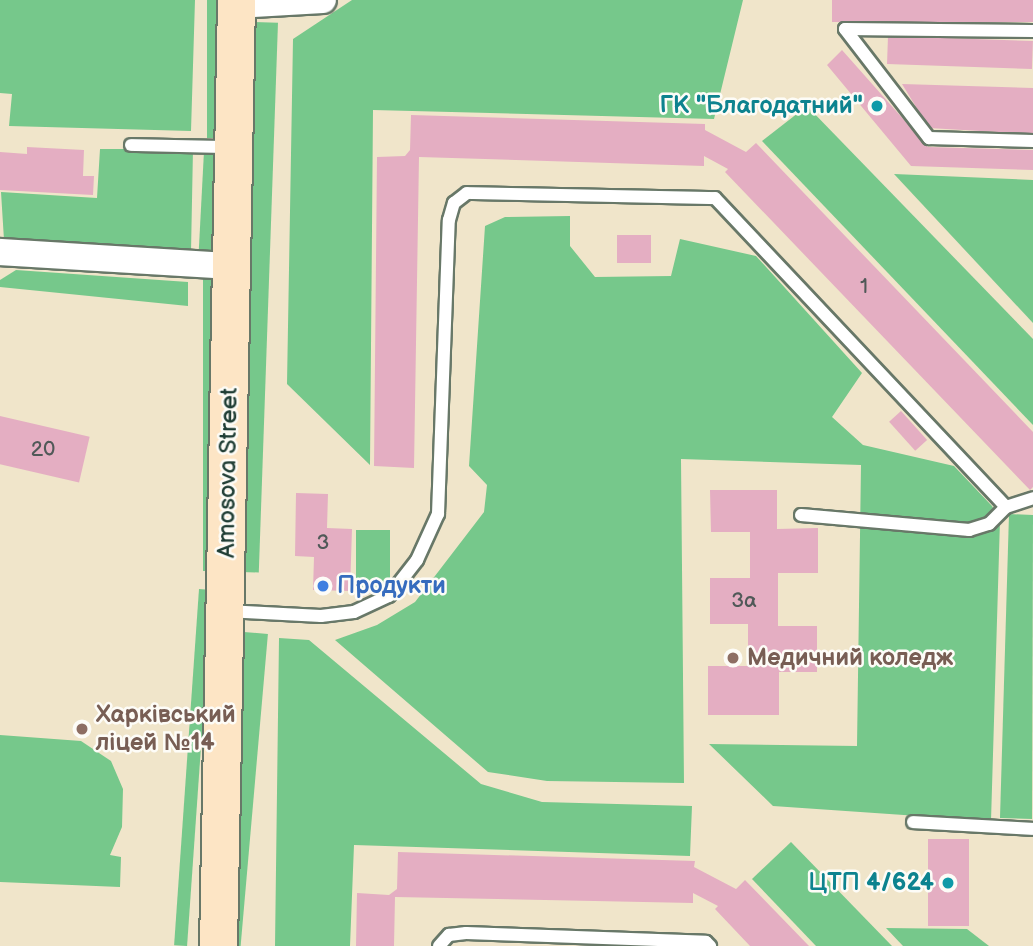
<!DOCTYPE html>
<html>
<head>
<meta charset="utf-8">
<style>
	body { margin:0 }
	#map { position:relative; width:1033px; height:946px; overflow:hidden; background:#f0e5ca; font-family:"Balsamiq Sans",sans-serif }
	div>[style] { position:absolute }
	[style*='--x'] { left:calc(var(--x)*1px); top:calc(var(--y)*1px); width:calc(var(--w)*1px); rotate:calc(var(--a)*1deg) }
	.green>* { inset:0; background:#76c88b; transform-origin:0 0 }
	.building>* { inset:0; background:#e4aec2; transform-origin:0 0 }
	.roads { filter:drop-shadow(2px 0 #687868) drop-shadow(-2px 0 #687868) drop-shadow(0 2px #687868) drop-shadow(0 -2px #687868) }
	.lane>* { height:12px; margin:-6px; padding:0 6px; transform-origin:6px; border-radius:6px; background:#fff }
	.street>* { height:26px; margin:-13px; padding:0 13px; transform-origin:13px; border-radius:13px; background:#fff }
	.secondary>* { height:37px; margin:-18.5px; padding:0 18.5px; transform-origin:18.5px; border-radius:18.5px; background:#fde5c5 }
	.dots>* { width:19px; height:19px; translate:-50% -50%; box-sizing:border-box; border:4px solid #fdfcf7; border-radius:50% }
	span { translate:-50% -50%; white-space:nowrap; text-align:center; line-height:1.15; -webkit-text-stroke:5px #fdfcf7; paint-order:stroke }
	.number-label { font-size:21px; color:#505958 }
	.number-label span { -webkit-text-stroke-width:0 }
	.culture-label { font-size:24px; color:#0d838f; font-weight:700 }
	.right { translate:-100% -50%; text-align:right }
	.street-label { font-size:24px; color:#1f3d34 }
	.shop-label { font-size:24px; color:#366cbe; font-weight:700 }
	.left { translate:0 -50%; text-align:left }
	.education-label { font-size:24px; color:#785e54; font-weight:700 }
</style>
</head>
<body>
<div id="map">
	<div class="green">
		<i style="clip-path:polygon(0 0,195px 0,191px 131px,9px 126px,12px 94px,0 93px)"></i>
		<i style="left:207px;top:0;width:18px;height:138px"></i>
		<i style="clip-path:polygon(352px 0,743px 0,714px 119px,373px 110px,370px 465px,287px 384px,293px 39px)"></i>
		<i style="left:253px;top:22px;width:25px;height:550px;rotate:2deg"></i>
		<i style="clip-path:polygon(807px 106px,1033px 339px,1033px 425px,762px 141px)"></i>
		<i style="clip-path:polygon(100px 149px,193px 149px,191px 252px,4px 240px,1px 192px,97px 198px)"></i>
		<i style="left:204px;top:151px;width:17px;height:99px;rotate:3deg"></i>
		<i style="clip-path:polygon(894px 174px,1033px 180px,1033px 323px)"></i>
		<i style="clip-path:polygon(570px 216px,570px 246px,595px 277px,671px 276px,680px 239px,756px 256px,862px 373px,832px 417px,863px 445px,954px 466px,992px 506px,1000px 520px,991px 821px,773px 806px,709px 744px,857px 746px,861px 465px,681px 459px,684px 783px,547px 781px,488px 772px,335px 640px,377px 625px,415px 602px,484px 512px,487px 485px,469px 466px,485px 226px,505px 217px)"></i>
		<i style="clip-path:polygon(16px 270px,188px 282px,188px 306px,0 287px,0 280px)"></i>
		<i style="left:203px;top:279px;width:15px;height:292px"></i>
		<i style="clip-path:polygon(1009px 514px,1033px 515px,1032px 819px,1000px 818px)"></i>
		<i style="left:356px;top:530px;width:34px;height:62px"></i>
		<i style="left:199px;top:589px;width:13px;height:357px;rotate:4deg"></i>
		<i style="left:244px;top:632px;width:24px;height:314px;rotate:5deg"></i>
		<i style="clip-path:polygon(279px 638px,309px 640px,481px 784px,542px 802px,692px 806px,690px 856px,354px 845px,350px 946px,275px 946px)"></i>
		<i style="clip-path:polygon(0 735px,81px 741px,111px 761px,123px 789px,122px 827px,110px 855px,121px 857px,120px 887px,0 882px)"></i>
		<i style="clip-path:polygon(791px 842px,892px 946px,816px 946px,752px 879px)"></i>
		<i style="clip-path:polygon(886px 928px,967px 929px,989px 946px,903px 946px)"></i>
	</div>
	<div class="building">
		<i style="left:832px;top:0;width:201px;height:22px"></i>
		<i style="left:888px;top:36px;width:145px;height:28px;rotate:2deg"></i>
		<i style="clip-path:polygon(842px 50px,928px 147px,1033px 150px,1033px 170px,911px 166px,827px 65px)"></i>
		<i style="clip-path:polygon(902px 84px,1033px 88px,1033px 134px,929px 128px)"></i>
		<i style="clip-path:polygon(411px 115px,705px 124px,705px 130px,746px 152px,756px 143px,1033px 432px,1033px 487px,1030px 490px,725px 172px,728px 169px,704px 156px,704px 166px,419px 157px,414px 468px,374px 466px,377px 157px,405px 156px,410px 150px)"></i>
		<i style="clip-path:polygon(27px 147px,84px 150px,83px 176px,94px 176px,93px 195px,0 190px,0 152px,27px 154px)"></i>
		<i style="left:617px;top:235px;width:34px;height:28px"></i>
		<i style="left:901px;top:411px;width:39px;height:16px;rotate:48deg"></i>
		<i style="left:0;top:416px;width:92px;height:47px;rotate:13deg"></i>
		<i style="clip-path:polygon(710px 490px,777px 490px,777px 529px,818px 528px,818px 573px,778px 573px,778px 626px,817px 626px,817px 672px,779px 672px,779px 715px,708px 715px,708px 666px,748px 666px,748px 624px,710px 624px,710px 578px,750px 578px,750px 532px,711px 532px)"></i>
		<i style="clip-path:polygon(296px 493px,328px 494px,327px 528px,352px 529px,350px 591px,313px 590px,314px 557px,295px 556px)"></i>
		<i style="left:928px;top:839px;width:41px;height:87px"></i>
		<i style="clip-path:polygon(398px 852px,695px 861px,694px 867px,736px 889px,745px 880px,809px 946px,750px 946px,715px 909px,718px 906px,693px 893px,693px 903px,395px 897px,394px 946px,356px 946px,357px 893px,389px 895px,397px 889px)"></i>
	</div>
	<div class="roads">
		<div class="lane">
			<i style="--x:1033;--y:31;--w:188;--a:-179.4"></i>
			<i style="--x:845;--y:29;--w:138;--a:52.4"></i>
			<i style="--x:929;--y:138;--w:104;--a:1.7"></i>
			<i style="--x:131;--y:145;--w:98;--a:1.2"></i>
			<i style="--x:801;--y:515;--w:169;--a:5.1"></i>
			<i style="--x:969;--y:530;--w:21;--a:-17"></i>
			<i style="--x:989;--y:524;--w:24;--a:-45"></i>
			<i style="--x:226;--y:611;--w:95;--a:3"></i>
			<i style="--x:321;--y:616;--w:33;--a:-7"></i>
			<i style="--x:354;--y:612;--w:38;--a:-25"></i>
			<i style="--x:389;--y:596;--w:46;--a:-52.1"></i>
			<i style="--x:417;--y:560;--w:51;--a:-65.5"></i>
			<i style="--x:438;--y:514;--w:294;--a:-87.9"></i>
			<i style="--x:449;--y:220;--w:18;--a:-74"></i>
			<i style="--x:454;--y:203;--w:16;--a:-38"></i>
			<i style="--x:467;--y:193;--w:248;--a:1.2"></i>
			<i style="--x:715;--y:198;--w:424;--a:46.7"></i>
			<i style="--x:1006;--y:507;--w:28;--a:-18"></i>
			<i style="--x:913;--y:822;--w:120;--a:3.3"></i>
			<i style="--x:439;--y:946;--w:15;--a:-48"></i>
			<i style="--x:449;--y:935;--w:17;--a:-7"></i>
			<i style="--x:466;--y:933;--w:240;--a:2.1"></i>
			<i style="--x:706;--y:942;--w:6;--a:45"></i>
		</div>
		<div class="street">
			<i style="--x:236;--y:5;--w:87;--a:-3.3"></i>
			<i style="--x:0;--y:252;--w:231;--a:3.5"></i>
		</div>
		<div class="secondary">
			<i style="--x:218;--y:946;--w:946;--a:-88.91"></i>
		</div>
	</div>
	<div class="dots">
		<i style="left:877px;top:106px;background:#0f9aa8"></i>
		<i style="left:323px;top:586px;background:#3f7fe0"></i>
		<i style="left:733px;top:658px;background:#8d6e63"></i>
		<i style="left:82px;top:729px;background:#8d6e63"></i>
		<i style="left:948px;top:883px;background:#0f9aa8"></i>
	</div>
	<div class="number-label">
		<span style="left:864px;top:287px">1</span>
		<span style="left:43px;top:450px">20</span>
		<span style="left:323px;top:543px">3</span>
		<span style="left:744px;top:601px">3а</span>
	</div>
	<div class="culture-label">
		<span class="right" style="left:863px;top:106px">ГК "Благодатний"</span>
		<span class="right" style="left:934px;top:883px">ЦТП 4/624</span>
	</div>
	<div class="street-label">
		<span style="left:228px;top:473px;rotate:-89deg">Amosova Street</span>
	</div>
	<div class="shop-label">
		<span class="left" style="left:337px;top:586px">Продукти</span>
	</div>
	<div class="education-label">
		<span class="left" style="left:747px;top:658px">Медичний коледж</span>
		<span class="left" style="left:96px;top:729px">Харківський<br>ліцей №14</span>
	</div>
</div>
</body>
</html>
